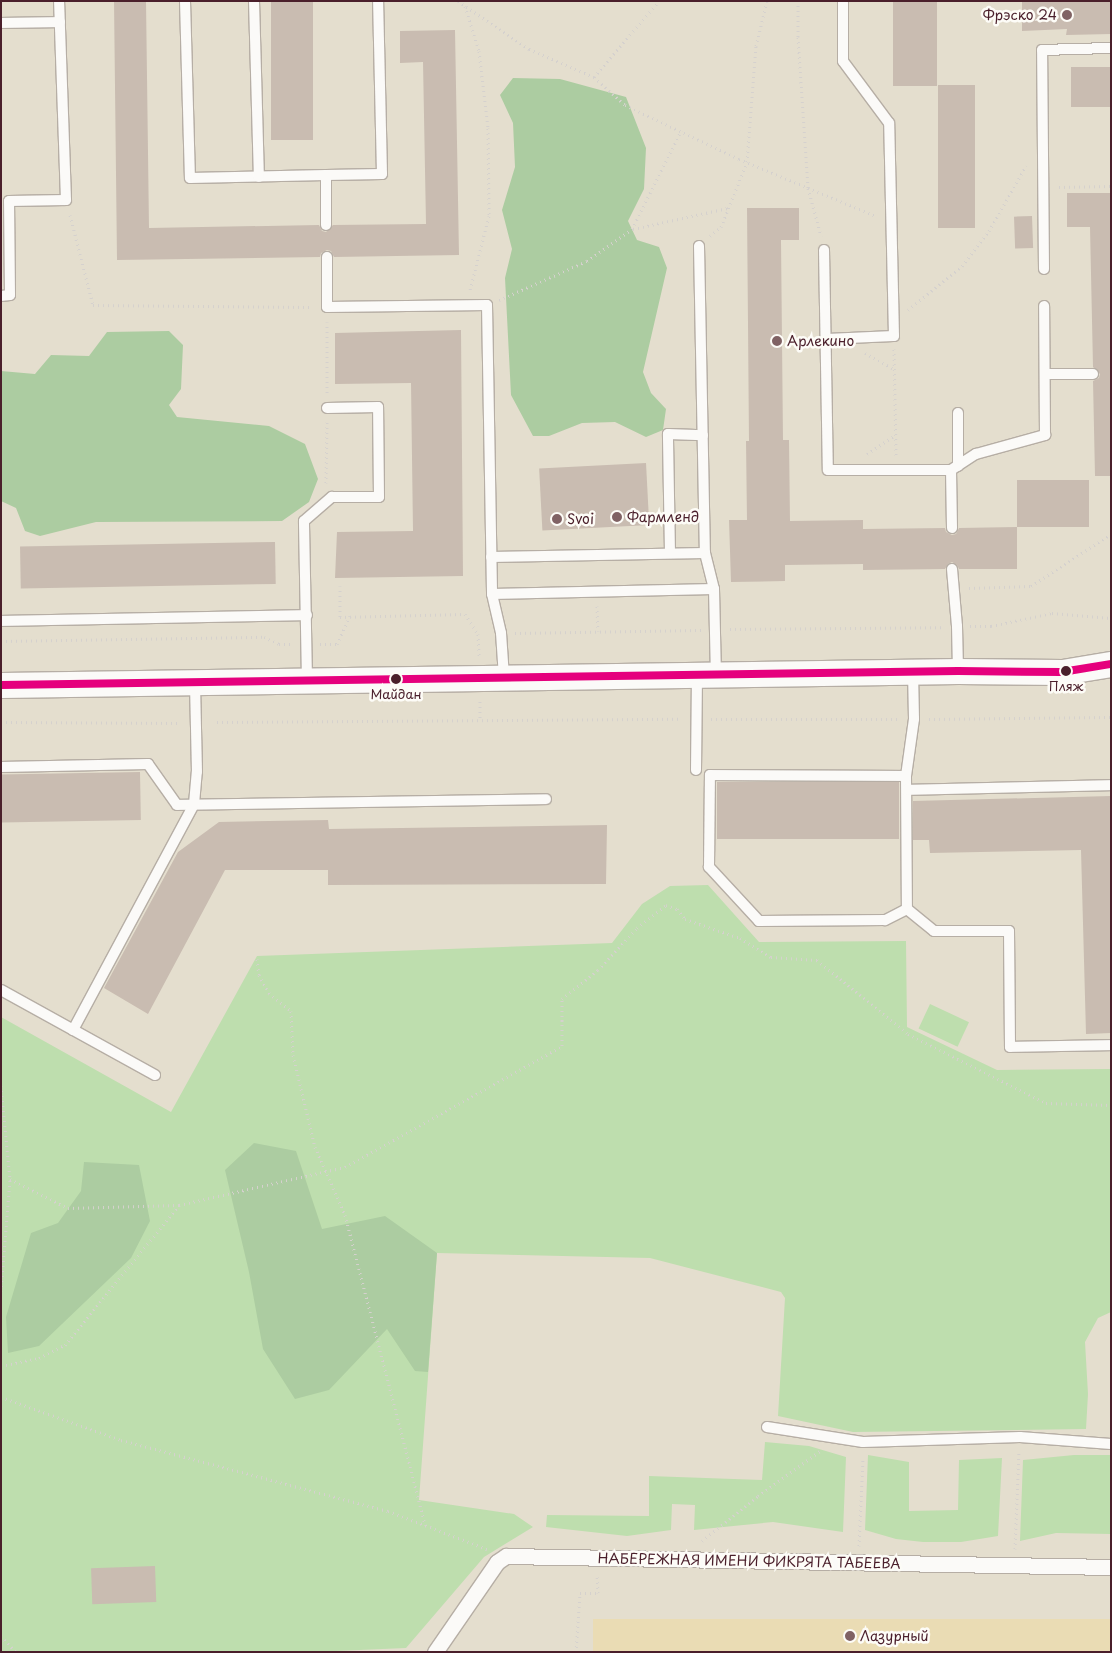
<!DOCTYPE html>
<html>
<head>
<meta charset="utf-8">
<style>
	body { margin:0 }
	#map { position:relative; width:1112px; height:1653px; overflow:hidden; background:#e4dece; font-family:"Playpen Sans",sans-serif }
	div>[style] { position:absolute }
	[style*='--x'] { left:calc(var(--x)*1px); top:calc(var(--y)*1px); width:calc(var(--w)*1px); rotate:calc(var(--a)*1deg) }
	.green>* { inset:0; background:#bedeae; transform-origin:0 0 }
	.forest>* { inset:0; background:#accca1 }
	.sand>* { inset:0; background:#eadcb4; transform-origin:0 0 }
	.building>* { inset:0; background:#c9bcb1; transform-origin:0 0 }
	.path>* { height:3px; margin-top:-1.5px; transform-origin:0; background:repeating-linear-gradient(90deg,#d5d1ce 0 1px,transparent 0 5px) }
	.roads { filter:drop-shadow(1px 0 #b6aea5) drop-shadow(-1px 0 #b6aea5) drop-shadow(0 1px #b6aea5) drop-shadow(0 -1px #b6aea5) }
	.service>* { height:10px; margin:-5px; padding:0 5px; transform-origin:5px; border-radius:5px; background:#fbfaf8 }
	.pedestrian>* { height:15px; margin:-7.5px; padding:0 7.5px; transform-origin:7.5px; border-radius:7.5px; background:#fbfaf8 }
	.tertiary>* { height:25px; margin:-12.5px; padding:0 12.5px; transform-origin:12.5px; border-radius:12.5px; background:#fbfaf8 }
	.bus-1>* { height:8px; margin:-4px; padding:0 4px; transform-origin:4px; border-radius:4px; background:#e5007d }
	.dots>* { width:14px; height:14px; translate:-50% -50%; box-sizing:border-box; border:2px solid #fdfcf7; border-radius:50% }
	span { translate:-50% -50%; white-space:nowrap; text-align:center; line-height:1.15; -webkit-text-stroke:5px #fdfcf7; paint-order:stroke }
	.bus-label { font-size:13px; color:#4a1f2b }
	.poi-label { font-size:14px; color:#4a1f2b }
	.right { translate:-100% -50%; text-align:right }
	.left { translate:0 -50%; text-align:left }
	.street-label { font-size:14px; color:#4a1f2b }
	.frame { position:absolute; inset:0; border:2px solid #4a1f2b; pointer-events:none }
</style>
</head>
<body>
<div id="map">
	<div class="green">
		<i style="clip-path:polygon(708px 885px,759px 942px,906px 941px,907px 1027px,997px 1070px,1111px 1069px,1111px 1312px,1098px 1318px,1085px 1342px,1088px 1394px,1086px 1429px,853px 1432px,778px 1416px,785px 1298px,781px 1292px,650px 1258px,437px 1253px,419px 1500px,514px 1514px,533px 1527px,484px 1557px,406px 1648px,313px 1652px,1px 1652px,1px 1017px,171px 1112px,257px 956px,612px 943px,642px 904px,670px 886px)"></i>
		<i style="left:930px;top:1004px;width:43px;height:27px;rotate:25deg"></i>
		<i style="clip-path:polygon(765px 1442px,809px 1446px,846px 1457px,843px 1532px,773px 1522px,694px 1530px,695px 1505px,672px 1504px,671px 1530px,627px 1536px,546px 1527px,547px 1515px,649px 1516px,649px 1476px,762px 1480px)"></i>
		<i style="clip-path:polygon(868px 1455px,909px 1462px,909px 1511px,958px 1510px,959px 1460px,1002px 1458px,998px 1536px,961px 1542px,923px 1542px,896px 1539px,865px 1530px)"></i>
		<i style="clip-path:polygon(1074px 1455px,1111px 1455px,1111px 1534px,1056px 1533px,1020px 1541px,1023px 1460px)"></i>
	</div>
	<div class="forest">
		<i style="clip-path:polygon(513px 78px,560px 79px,626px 97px,646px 148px,644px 189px,628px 221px,637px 240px,659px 247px,667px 268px,643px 372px,651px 393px,666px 409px,663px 430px,646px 437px,615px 422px,582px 423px,549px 436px,533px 436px,511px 395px,505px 278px,512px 249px,502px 210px,515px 167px,513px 123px,500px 95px)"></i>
		<i style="clip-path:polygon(169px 331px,183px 345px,181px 389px,169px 405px,177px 417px,269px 426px,305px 444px,318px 479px,309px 502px,282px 521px,96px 522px,40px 536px,25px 531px,16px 508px,1px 501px,1px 371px,35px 374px,51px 355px,89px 356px,107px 332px)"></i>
		<i style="clip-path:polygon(254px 1143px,296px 1151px,322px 1229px,385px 1216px,437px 1253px,428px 1372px,415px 1371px,387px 1329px,329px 1390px,295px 1399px,263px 1349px,249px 1272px,225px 1170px)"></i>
		<i style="clip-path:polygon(84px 1162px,139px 1165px,150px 1221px,131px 1258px,39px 1346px,8px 1353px,6px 1317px,31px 1233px,58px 1223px,81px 1191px)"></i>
	</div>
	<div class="sand">
		<i style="left:593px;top:1619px;width:518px;height:34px"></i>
	</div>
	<div class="building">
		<i style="clip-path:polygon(114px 1px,146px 1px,149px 228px,319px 225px,322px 231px,326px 232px,333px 225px,426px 224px,423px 62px,400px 63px,400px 31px,455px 30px,459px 255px,334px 257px,331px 251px,327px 250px,321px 253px,320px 257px,117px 260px)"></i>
		<i style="left:271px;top:1px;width:42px;height:139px"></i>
		<i style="left:893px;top:1px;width:44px;height:85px"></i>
		<i style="clip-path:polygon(1022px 1px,1111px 1px,1111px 34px,1066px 35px,1067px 29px,1022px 31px)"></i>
		<i style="left:1111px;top:67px;width:40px;height:40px;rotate:90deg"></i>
		<i style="left:975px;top:85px;width:143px;height:37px;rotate:90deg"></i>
		<i style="clip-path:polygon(1067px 193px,1111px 193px,1111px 476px,1095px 476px,1093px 381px,1099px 378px,1100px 374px,1093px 367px,1090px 227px,1067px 227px)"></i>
		<i style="clip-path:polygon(747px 208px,799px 208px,799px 240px,781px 240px,783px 440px,789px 440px,790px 521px,863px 520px,863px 529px,945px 528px,946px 532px,952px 535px,956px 534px,959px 528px,1017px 527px,1017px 569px,959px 569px,957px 565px,952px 562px,948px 564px,945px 569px,863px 570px,863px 564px,785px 565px,785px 581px,731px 582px,729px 520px,747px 520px,746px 441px,749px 441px)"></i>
		<i style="left:1032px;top:216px;width:32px;height:18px;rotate:88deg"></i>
		<i style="clip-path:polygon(461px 330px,463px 576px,335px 578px,337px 532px,413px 531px,411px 383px,335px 384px,335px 333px)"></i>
		<i style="left:646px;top:463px;width:62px;height:107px;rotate:87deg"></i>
		<i style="left:1017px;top:480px;width:72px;height:47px"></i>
		<i style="left:275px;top:542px;width:42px;height:255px;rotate:89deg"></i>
		<i style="left:140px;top:772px;width:48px;height:139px;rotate:89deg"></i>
		<i style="left:717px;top:782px;width:182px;height:57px"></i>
		<i style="clip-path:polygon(1111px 796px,1111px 1033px,1086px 1034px,1081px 850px,930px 853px,929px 840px,913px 840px,913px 801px)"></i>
		<i style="clip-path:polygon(328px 820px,329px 829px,607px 825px,606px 884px,328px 885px,328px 870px,225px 870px,148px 1014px,104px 988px,178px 852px,219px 822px)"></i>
		<i style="left:155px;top:1566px;width:36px;height:64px;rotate:88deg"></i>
	</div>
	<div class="path">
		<i style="--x:458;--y:1;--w:86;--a:34.1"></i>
		<i style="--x:529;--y:49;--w:71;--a:23.3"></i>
		<i style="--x:594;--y:77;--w:42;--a:42.1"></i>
		<i style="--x:625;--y:105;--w:126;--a:25.3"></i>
		<i style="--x:739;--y:159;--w:148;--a:22.6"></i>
		<i style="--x:798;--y:1;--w:36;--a:90"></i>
		<i style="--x:798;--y:37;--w:151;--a:86.2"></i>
		<i style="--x:808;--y:188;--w:50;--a:74.8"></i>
		<i style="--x:465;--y:6;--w:47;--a:72.7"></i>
		<i style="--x:479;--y:51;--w:78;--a:83.3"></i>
		<i style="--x:488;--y:128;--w:88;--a:89.3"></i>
		<i style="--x:489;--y:216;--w:76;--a:104.4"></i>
		<i style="--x:594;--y:77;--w:100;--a:-49.5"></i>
		<i style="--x:1059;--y:187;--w:52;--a:-1.1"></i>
		<i style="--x:70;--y:215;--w:93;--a:75.7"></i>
		<i style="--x:93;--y:305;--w:219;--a:0.5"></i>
		<i style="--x:633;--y:229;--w:97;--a:-12.5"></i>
		<i style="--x:710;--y:236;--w:14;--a:-39"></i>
		<i style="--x:721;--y:227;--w:70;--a:-68.2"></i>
		<i style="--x:747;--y:162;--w:116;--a:-85.6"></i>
		<i style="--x:756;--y:46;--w:46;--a:-76.3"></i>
		<i style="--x:499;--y:300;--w:96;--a:-23.9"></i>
		<i style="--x:587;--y:261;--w:55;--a:-35.4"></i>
		<i style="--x:632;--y:229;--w:110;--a:-63.4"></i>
		<i style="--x:908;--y:310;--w:70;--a:-39.2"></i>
		<i style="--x:962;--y:266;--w:44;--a:-52.4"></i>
		<i style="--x:989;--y:231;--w:75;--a:-60.4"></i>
		<i style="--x:894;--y:349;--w:107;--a:88.9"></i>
		<i style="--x:865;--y:353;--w:33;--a:29"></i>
		<i style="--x:327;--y:393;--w:71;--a:-90"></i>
		<i style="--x:867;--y:454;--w:34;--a:-34"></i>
		<i style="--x:326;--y:483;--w:61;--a:-89.1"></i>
		<i style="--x:340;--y:586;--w:31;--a:90"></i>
		<i style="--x:340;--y:617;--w:125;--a:-1.4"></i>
		<i style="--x:465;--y:614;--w:24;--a:57"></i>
		<i style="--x:478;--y:634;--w:22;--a:87"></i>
		<i style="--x:969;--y:588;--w:62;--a:-1.8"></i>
		<i style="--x:1031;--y:586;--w:95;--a:-33"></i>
		<i style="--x:597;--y:606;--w:25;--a:88"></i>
		<i style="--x:970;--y:626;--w:21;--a:0"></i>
		<i style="--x:991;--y:626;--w:62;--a:-12"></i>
		<i style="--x:1052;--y:613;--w:59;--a:4.8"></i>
		<i style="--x:730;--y:629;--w:212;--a:-0.5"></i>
		<i style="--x:515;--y:633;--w:187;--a:-0.9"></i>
		<i style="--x:1;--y:641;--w:263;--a:-0.9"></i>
		<i style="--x:264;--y:637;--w:17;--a:25"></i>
		<i style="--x:279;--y:644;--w:13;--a:0"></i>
		<i style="--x:320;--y:644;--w:17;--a:0"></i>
		<i style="--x:337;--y:644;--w:31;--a:-65"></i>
		<i style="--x:480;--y:701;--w:19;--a:90"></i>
		<i style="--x:711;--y:719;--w:188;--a:0"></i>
		<i style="--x:929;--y:719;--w:182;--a:-0.6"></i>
		<i style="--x:1;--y:722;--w:179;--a:0.3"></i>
		<i style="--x:217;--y:722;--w:465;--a:-0.4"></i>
		<i style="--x:257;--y:959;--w:16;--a:83"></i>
		<i style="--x:259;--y:975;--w:21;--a:61"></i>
		<i style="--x:269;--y:993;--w:28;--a:39"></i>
		<i style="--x:291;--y:1011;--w:44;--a:87.4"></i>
		<i style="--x:293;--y:1055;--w:95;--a:76.6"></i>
		<i style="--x:315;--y:1147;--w:74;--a:66.2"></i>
		<i style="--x:345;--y:1215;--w:320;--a:75.5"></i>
		<i style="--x:1;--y:1086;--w:93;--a:84.5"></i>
		<i style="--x:10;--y:1179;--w:65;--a:26.6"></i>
		<i style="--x:68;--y:1208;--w:111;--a:-1.5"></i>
		<i style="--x:179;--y:1205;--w:170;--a:-12.9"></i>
		<i style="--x:345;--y:1167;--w:248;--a:-29.1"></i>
		<i style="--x:562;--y:1046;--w:47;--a:-90"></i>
		<i style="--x:562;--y:999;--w:46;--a:-38.9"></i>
		<i style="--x:598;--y:970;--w:57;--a:-47.1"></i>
		<i style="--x:637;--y:928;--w:37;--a:-38"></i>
		<i style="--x:666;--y:905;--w:12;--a:20"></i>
		<i style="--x:677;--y:909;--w:13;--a:51"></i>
		<i style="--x:685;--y:919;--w:58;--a:19.1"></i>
		<i style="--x:740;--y:938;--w:36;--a:32"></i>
		<i style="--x:771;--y:957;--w:46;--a:3.7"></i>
		<i style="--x:817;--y:960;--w:117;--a:39.1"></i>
		<i style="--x:908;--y:1034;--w:154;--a:26.6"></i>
		<i style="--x:1046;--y:1103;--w:65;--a:1.8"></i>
		<i style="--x:1;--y:1291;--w:112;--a:-85.4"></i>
		<i style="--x:1;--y:1366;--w:39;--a:-12"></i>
		<i style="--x:39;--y:1358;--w:29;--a:-27"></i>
		<i style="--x:65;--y:1345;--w:181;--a:-50.8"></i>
		<i style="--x:1;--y:1397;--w:127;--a:19.7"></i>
		<i style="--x:121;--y:1440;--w:276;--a:14.9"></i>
		<i style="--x:388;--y:1511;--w:106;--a:21"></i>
		<i style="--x:702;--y:1541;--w:72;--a:-38.8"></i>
		<i style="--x:758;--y:1496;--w:77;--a:-36"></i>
		<i style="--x:859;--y:1546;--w:89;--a:-87.4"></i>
		<i style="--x:1015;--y:1549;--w:99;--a:-87.7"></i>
		<i style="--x:1;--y:1636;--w:22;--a:47"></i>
		<i style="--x:576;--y:1652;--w:59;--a:-86.1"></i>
		<i style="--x:580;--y:1593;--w:18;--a:0"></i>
		<i style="--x:598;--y:1593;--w:19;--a:-93"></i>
	</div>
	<div class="roads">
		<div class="service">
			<i style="--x:185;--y:1;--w:177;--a:88.4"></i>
			<i style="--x:190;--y:178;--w:136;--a:-1.3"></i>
			<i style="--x:254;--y:1;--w:176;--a:88.4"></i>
			<i style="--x:1;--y:23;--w:59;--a:-1"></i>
			<i style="--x:326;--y:225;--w:50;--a:-90"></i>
			<i style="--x:326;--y:175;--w:56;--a:-1"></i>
			<i style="--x:382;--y:174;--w:173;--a:-91.3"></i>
			<i style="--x:699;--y:246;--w:307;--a:88.9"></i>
			<i style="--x:705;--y:553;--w:37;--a:76"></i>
			<i style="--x:714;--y:589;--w:85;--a:88.7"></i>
			<i style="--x:824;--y:250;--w:220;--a:89"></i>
			<i style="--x:828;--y:470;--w:123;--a:0"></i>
			<i style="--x:951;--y:470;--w:30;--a:-33"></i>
			<i style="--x:976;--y:454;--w:72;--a:-15.4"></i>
			<i style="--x:1045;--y:435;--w:129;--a:-90.4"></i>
			<i style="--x:327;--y:257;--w:50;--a:90"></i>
			<i style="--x:327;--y:307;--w:160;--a:-0.7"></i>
			<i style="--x:487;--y:305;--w:289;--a:89"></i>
			<i style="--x:492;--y:594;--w:40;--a:77"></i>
			<i style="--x:501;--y:633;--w:44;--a:86.1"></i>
			<i style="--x:1044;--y:269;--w:219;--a:-90.5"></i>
			<i style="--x:1042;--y:50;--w:69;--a:-1.7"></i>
			<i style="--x:1;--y:296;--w:9;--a:-6"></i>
			<i style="--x:10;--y:295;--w:94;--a:-90.6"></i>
			<i style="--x:9;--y:201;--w:57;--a:-1"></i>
			<i style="--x:66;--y:200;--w:199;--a:-92"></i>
			<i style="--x:826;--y:339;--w:68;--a:-2.5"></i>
			<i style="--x:894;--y:336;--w:213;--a:-91.3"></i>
			<i style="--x:889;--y:123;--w:77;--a:-126.6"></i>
			<i style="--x:843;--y:61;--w:60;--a:-90"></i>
			<i style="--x:1045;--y:374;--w:48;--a:0"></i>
			<i style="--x:958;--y:413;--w:53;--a:90"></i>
			<i style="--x:951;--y:470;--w:58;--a:89"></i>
			<i style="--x:670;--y:553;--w:119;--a:-91"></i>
			<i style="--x:668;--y:434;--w:35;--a:2"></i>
			<i style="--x:491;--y:557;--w:214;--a:-1.1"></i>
			<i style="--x:952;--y:569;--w:57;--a:85"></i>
			<i style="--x:957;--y:626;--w:44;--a:88.7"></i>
			<i style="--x:492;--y:594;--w:222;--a:-1.3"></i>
			<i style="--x:1;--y:621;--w:306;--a:-1.1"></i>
			<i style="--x:307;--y:680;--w:159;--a:-91.1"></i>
			<i style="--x:304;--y:521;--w:37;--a:-41"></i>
			<i style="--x:332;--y:497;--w:47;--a:0"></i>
			<i style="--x:379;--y:497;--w:90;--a:-90.6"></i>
			<i style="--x:378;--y:407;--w:51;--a:178.9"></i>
			<i style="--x:1;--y:767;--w:147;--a:-1.2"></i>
			<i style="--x:148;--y:764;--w:50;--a:54.7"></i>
			<i style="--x:177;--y:805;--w:369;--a:-0.9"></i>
			<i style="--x:696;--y:770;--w:94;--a:-89.4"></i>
			<i style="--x:906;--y:776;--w:133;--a:89.6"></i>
			<i style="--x:907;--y:909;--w:25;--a:153"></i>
			<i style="--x:885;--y:920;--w:126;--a:179.5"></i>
			<i style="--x:759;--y:921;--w:74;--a:-132.8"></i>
			<i style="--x:709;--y:867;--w:92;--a:-89.4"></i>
			<i style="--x:710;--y:775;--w:196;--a:0.3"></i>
			<i style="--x:906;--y:776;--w:58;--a:-82"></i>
			<i style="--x:914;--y:719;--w:47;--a:-91.2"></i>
			<i style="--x:907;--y:790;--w:204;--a:-1.4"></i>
			<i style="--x:907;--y:909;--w:35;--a:39"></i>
			<i style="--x:934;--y:931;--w:75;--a:0"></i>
			<i style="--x:1009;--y:931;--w:116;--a:89.5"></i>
			<i style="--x:1010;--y:1047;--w:101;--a:-1.1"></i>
			<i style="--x:1;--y:990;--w:176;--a:28.9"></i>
			<i style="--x:73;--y:1030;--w:256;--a:-61.8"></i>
			<i style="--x:194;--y:804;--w:32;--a:-85"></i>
			<i style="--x:197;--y:772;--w:89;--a:-91.3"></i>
			<i style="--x:767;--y:1427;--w:97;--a:8.9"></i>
			<i style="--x:863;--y:1442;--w:157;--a:-1.8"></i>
			<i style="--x:1020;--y:1437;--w:91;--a:4.4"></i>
		</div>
		<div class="pedestrian">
			<i style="--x:435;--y:1652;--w:109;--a:-55.4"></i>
			<i style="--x:497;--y:1562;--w:11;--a:-34"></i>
			<i style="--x:506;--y:1556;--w:605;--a:1.04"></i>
		</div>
		<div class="tertiary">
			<i style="--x:1;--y:685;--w:957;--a:-0.84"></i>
			<i style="--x:958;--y:671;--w:104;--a:0.6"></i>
			<i style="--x:1062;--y:672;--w:50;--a:-9.3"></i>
		</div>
	</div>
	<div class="bus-1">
		<i style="--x:1;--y:685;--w:957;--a:-0.84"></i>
		<i style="--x:958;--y:671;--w:104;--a:0.6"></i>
		<i style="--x:1062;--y:672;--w:50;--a:-9.3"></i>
	</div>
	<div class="dots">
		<i style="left:1067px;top:15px;background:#806264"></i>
		<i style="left:777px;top:341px;background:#806264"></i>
		<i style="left:617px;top:517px;background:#806264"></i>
		<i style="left:557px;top:519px;background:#806264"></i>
		<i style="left:1066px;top:671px;background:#4a1f2b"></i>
		<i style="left:396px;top:679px;background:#4a1f2b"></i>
		<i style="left:850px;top:1636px;background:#806264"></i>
	</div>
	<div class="bus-label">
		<span style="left:1066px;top:686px">Пляж</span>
		<span style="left:396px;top:694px">Майдан</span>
	</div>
	<div class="poi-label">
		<span class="right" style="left:1057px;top:15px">Фрэско 24</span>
		<span class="left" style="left:787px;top:341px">Арлекино</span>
		<span class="left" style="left:627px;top:517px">Фармленд</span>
		<span class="left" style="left:567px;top:519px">Svoi</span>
		<span class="left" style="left:860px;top:1636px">Лазурный</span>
	</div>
	<div class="street-label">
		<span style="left:749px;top:1561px;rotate:1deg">НАБЕРЕЖНАЯ ИМЕНИ ФИКРЯТА ТАБЕЕВА</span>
	</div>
	<div class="frame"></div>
</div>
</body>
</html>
